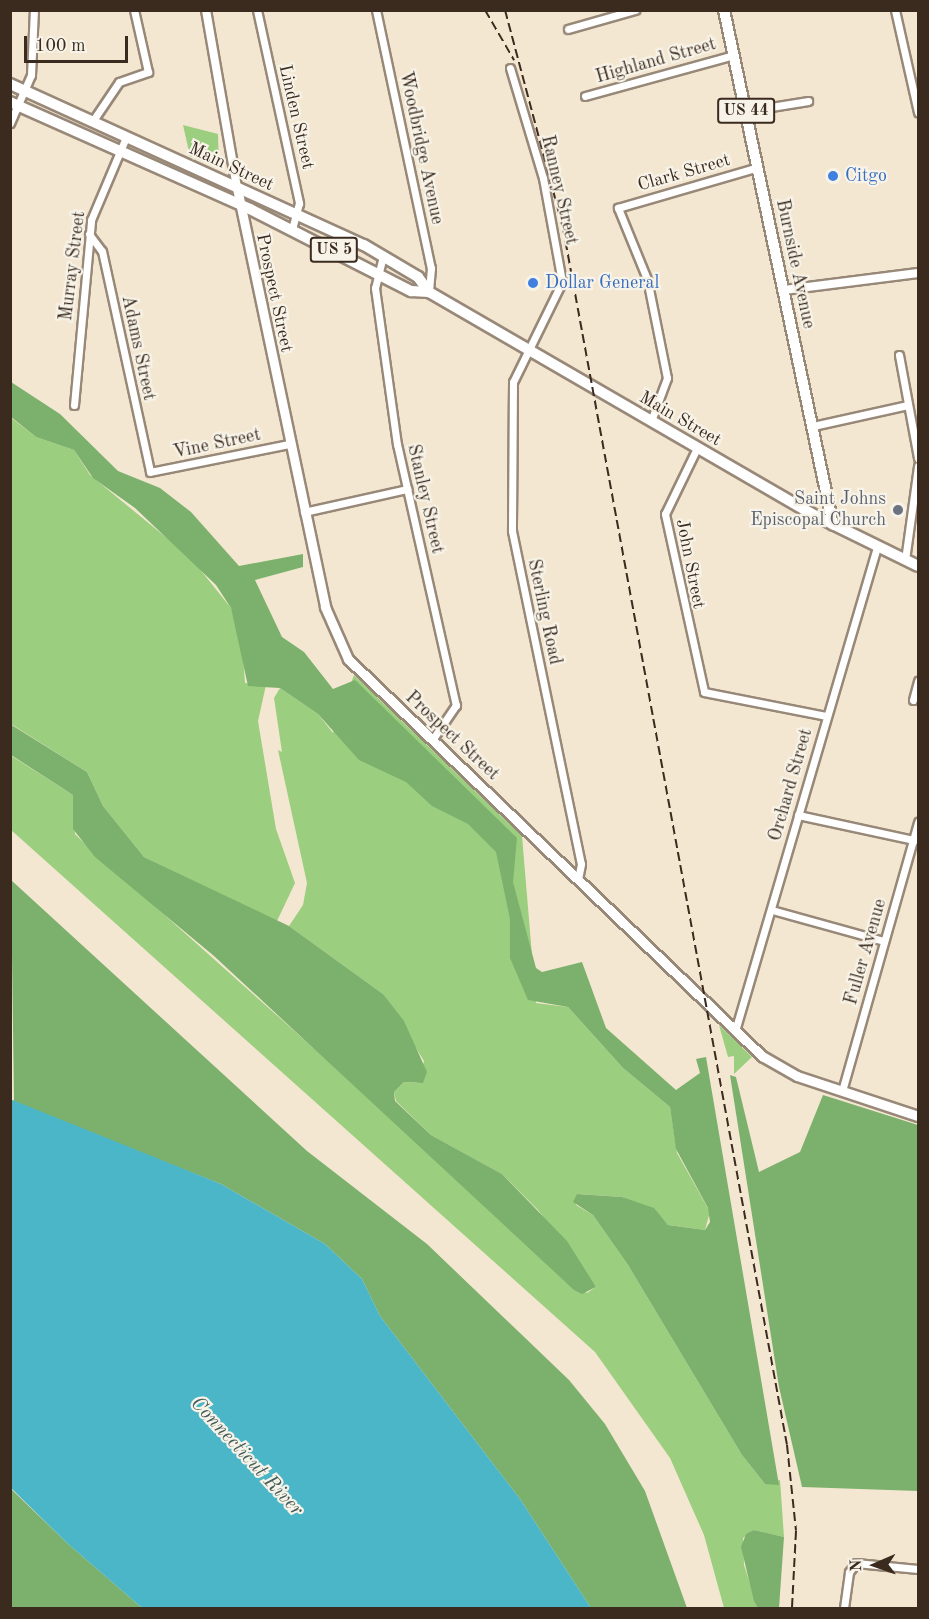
<!DOCTYPE html>
<html>
<head>
<meta charset="utf-8">
<style>
	body { margin:0 }
	#map { position:relative; width:929px; height:1619px; overflow:hidden; background:#f4e7d1; font-family:"Old Standard TT",serif }
	div>[style] { position:absolute }
	[style*='--x'] { left:calc(var(--x)*1px); top:calc(var(--y)*1px); width:calc(var(--w)*1px); rotate:calc(var(--a)*1deg) }
	.green>* { inset:0; background:#9bce7e }
	.forest>* { inset:0; background:#7cb16d }
	.water>* { inset:0; background:#4bb6c7 }
	.roads { filter:drop-shadow(2px 0 #988878) drop-shadow(-2px 0 #988878) drop-shadow(0 2px #988878) drop-shadow(0 -2px #988878) }
	.minor>* { height:7px; margin:-3.5px; padding:0 3.5px; transform-origin:3.5px; border-radius:3.5px; background:#fff }
	.tertiary>* { height:8px; margin:-4px; padding:0 4px; transform-origin:4px; border-radius:4px; background:#fff }
	.secondary>* { height:9px; margin:-4.5px; padding:0 4.5px; transform-origin:4.5px; border-radius:4.5px; background:#fff }
	.primary>* { height:10px; margin:-5px; padding:0 5px; transform-origin:5px; border-radius:5px; background:#fff }
	.trunk>* { height:10px; margin:-5px; padding:0 5px; transform-origin:5px; border-radius:5px; background:#fff }
	.rail>* { height:2px; margin-top:-1px; transform-origin:0; background:repeating-linear-gradient(90deg,#3b2a1e 0 9px,transparent 0 13.5px) }
	.dots>* { width:16px; height:16px; translate:-50% -50%; box-sizing:border-box; border:3px solid #f7f3e8; border-radius:50% }
	span { translate:-50% -50%; white-space:nowrap; text-align:center; line-height:1.15; -webkit-text-stroke:4.5px #f7f3e8; paint-order:stroke }
	.shield-label span { padding:2px 4px; background:#f7f3e8; border:2px solid; border-radius:4px; -webkit-text-stroke-width:0 }
	.shield-label { font-size:16px; color:#3b2a1e; font-weight:700 }
	.street-label { font-size:18px; color:#3b2a1e }
	.shop-label { font-size:18px; color:#366cbe }
	.left { translate:0 -50%; text-align:left }
	.worship-label { font-size:18px; color:#5b616d }
	.right { translate:-100% -50%; text-align:right }
	.water-label { font-size:20px; color:#415b59; font-style:italic }
	.frame { position:absolute; inset:0; border:12px solid #3b2a1e; pointer-events:none }
	.north { position:absolute; left:845px; top:1535px; width:60px; height:60px; -webkit-text-stroke:4px #f7f3e8; paint-order:stroke; rotate:268deg; font-size:16px; font-weight:700; line-height:24px; text-align:center; color:#3b2a1e }
	.north::after { content:''; display:block; margin:auto; width:21px; height:27px; background:#3b2a1e; clip-path:polygon(50% 0,100% 100%,50% 72%,0 100%) }
	.scale { position:absolute; left:24px; top:36px; width:104px; height:27px; box-sizing:border-box; border:3px solid #3b2a1e; border-top:0; padding-left:8px; font-size:18px; line-height:21px; white-space:nowrap; color:#3b2a1e; -webkit-text-stroke:4px #f7f3e8; paint-order:stroke }
</style>
</head>
<body>
<div id="map">
	<div class="green">
		<i style="clip-path:polygon(183px 125px,218px 134px,219px 168px,190px 156px)"></i>
		<i style="clip-path:polygon(10px 417px,36px 437px,74px 450px,90px 475px,190px 557px,231px 608px,242px 643px,245px 683px,266px 685px,258px 721px,276px 829px,295px 883px,277px 921px,144px 857px,103px 806px,87px 772px,11px 724px)"></i>
		<i style="clip-path:polygon(354px 675px,522px 836px,536px 1003px,568px 1007px,623px 1068px,670px 1107px,677px 1153px,710px 1212px,705px 1230px,668px 1225px,657px 1213px,622px 1197px,578px 1194px,576px 1205px,593px 1215px,628px 1265px,742px 1455px,765px 1484px,780px 1480px,784px 1537px,754px 1530px,743px 1538px,744px 1565px,758px 1608px,724px 1608px,704px 1535px,670px 1458px,595px 1352px,11px 830px,10px 755px,73px 795px,75px 834px,83px 842px,451px 1171px,563px 1279px,587px 1293px,596px 1287px,538px 1210px,502px 1174px,431px 1135px,396px 1101px,394px 1092px,404px 1082px,418px 1083px,424px 1061px,383px 994px,289px 926px,303px 905px,307px 883px,278px 750px,282px 752px,274px 698px,280px 688px,318px 714px,333px 733px)"></i>
		<i style="clip-path:polygon(719px 1025px,752px 1057px,734px 1074px,734px 1056px,728px 1057px)"></i>
	</div>
	<div class="forest">
		<i style="clip-path:polygon(11px 382px,60px 414px,118px 471px,160px 488px,191px 512px,239px 566px,303px 554px,303px 567px,255px 580px,282px 637px,304px 652px,333px 689px,355px 680px,517px 838px,513px 882px,536px 968px,542px 972px,582px 962px,606px 1028px,676px 1090px,700px 1073px,696px 1059px,706px 1057px,779px 1485px,765px 1484px,742px 1455px,628px 1265px,593px 1215px,573px 1202px,577px 1194px,622px 1197px,654px 1208px,668px 1225px,705px 1230px,710px 1222px,708px 1208px,676px 1149px,670px 1107px,623px 1068px,568px 1007px,528px 1000px,510px 958px,510px 919px,496px 852px,468px 824px,432px 806px,406px 782px,359px 760px,318px 714px,280px 688px,248px 686px,231px 608px,216px 585px,135px 508px,93px 478px,74px 450px,36px 437px,11px 417px)"></i>
		<i style="clip-path:polygon(10px 724px,87px 772px,103px 806px,144px 857px,289px 926px,383px 994px,404px 1021px,427px 1072px,423px 1083px,404px 1082px,394px 1092px,395px 1101px,431px 1135px,502px 1174px,567px 1241px,596px 1287px,582px 1294px,574px 1290px,214px 956px,95px 857px,73px 829px,73px 795px,11px 755px)"></i>
		<i style="clip-path:polygon(11px 880px,307px 1151px,427px 1244px,569px 1380px,605px 1424px,645px 1491px,687px 1608px,591px 1608px,520px 1499px,380px 1316px,362px 1279px,325px 1244px,221px 1184px,14px 1103px)"></i>
		<i style="clip-path:polygon(730px 1075px,736px 1077px,759px 1172px,800px 1152px,823px 1095px,918px 1125px,918px 1491px,802px 1487px,779px 1387px)"></i>
		<i style="clip-path:polygon(10px 1488px,67px 1543px,142px 1608px,11px 1608px)"></i>
		<i style="clip-path:polygon(754px 1530px,784px 1537px,779px 1608px,758px 1608px,754px 1601px,741px 1547px,746px 1534px)"></i>
	</div>
	<div class="water">
		<i style="clip-path:polygon(10px 1099px,221px 1184px,325px 1244px,362px 1279px,380px 1316px,520px 1499px,591px 1608px,142px 1608px,67px 1543px,11px 1488px)"></i>
	</div>
	<div class="roads">
		<div class="minor">
			<i style="--x:257;--y:10;--w:198;--a:77.7"></i>
			<i style="--x:299;--y:203;--w:27;--a:105"></i>
			<i style="--x:376;--y:10;--w:264;--a:78"></i>
			<i style="--x:431;--y:268;--w:24;--a:95"></i>
			<i style="--x:895;--y:10;--w:105;--a:77.3"></i>
			<i style="--x:568;--y:29;--w:70;--a:-15.8"></i>
			<i style="--x:510;--y:68;--w:115;--a:73.3"></i>
			<i style="--x:543;--y:178;--w:106;--a:79.6"></i>
			<i style="--x:562;--y:282;--w:111;--a:116.1"></i>
			<i style="--x:513;--y:382;--w:149;--a:90.4"></i>
			<i style="--x:512;--y:531;--w:340;--a:78.3"></i>
			<i style="--x:581;--y:864;--w:15;--a:101"></i>
			<i style="--x:585;--y:96;--w:155;--a:-15.4"></i>
			<i style="--x:746;--y:111;--w:63;--a:-9.2"></i>
			<i style="--x:92;--y:122;--w:48;--a:-56"></i>
			<i style="--x:119;--y:82;--w:31;--a:-19"></i>
			<i style="--x:148;--y:72;--w:64;--a:-102.7"></i>
			<i style="--x:10;--y:123;--w:52;--a:-66.4"></i>
			<i style="--x:31;--y:75;--w:65;--a:-87.4"></i>
			<i style="--x:89;--y:234;--w:21;--a:53"></i>
			<i style="--x:102;--y:251;--w:226;--a:77.7"></i>
			<i style="--x:150;--y:472;--w:142;--a:-11.4"></i>
			<i style="--x:383;--y:256;--w:33;--a:104"></i>
			<i style="--x:375;--y:288;--w:158;--a:82"></i>
			<i style="--x:397;--y:444;--w:268;--a:77.3"></i>
			<i style="--x:456;--y:705;--w:42;--a:124.4"></i>
			<i style="--x:899;--y:355;--w:105;--a:79.5"></i>
			<i style="--x:74;--y:405;--w:186;--a:-84.7"></i>
			<i style="--x:91;--y:220;--w:90;--a:-67.1"></i>
			<i style="--x:651;--y:421;--w:46;--a:-69.6"></i>
			<i style="--x:667;--y:378;--w:101;--a:-101.4"></i>
			<i style="--x:647;--y:279;--w:77;--a:-112.2"></i>
			<i style="--x:618;--y:208;--w:146;--a:-16.3"></i>
			<i style="--x:813;--y:426;--w:97;--a:-12.5"></i>
			<i style="--x:697;--y:448;--w:73;--a:115.9"></i>
			<i style="--x:665;--y:514;--w:182;--a:77.6"></i>
			<i style="--x:704;--y:692;--w:124;--a:11.1"></i>
			<i style="--x:304;--y:512;--w:106;--a:-12.6"></i>
			<i style="--x:905;--y:560;--w:95;--a:-82.1"></i>
			<i style="--x:913;--y:700;--w:20;--a:-75"></i>
			<i style="--x:798;--y:815;--w:119;--a:12.2"></i>
			<i style="--x:772;--y:910;--w:116;--a:15.5"></i>
			<i style="--x:735;--y:1031;--w:504;--a:-73.65"></i>
			<i style="--x:842;--y:1091;--w:280;--a:-74.2"></i>
			<i style="--x:844;--y:1608;--w:36;--a:-82"></i>
			<i style="--x:849;--y:1572;--w:11;--a:-52"></i>
			<i style="--x:856;--y:1563;--w:62;--a:5.5"></i>
		</div>
		<div class="tertiary">
			<i style="--x:206;--y:10;--w:181;--a:80.1"></i>
			<i style="--x:784;--y:290;--w:135;--a:-7.2"></i>
		</div>
		<div class="secondary">
			<i style="--x:237;--y:188;--w:428;--a:78.1"></i>
			<i style="--x:325;--y:607;--w:57;--a:66.1"></i>
			<i style="--x:348;--y:659;--w:574;--a:43.8"></i>
			<i style="--x:762;--y:1056;--w:40;--a:29.7"></i>
			<i style="--x:797;--y:1076;--w:127;--a:18.3"></i>
		</div>
		<div class="primary">
			<i style="--x:724;--y:10;--w:526;--a:78.05"></i>
		</div>
		<div class="trunk">
			<i style="--x:10;--y:84;--w:389;--a:24.5"></i>
			<i style="--x:364;--y:245;--w:63;--a:30.7"></i>
			<i style="--x:418;--y:277;--w:19;--a:54"></i>
			<i style="--x:10;--y:102;--w:263;--a:24"></i>
			<i style="--x:250;--y:209;--w:181;--a:27"></i>
			<i style="--x:411;--y:291;--w:18;--a:3"></i>
			<i style="--x:429;--y:292;--w:440;--a:30.1"></i>
			<i style="--x:810;--y:513;--w:120;--a:26.1"></i>
		</div>
	</div>
	<div class="rail">
		<i style="--x:485;--y:10;--w:58;--a:59.9"></i>
		<i style="--x:505;--y:10;--w:226;--a:75.1"></i>
		<i style="--x:563;--y:228;--w:1237;--a:79.57"></i>
		<i style="--x:787;--y:1445;--w:86;--a:84"></i>
		<i style="--x:796;--y:1531;--w:77;--a:93"></i>
	</div>
	<div class="dots">
		<i style="left:833px;top:176px;background:#3f7fe0"></i>
		<i style="left:533px;top:283px;background:#3f7fe0"></i>
		<i style="left:898px;top:510px;background:#6b7280"></i>
	</div>
	<div class="shield-label">
		<span style="left:746px;top:111px">US 44</span>
		<span style="left:334px;top:250px">US 5</span>
	</div>
	<div class="street-label">
		<span style="left:656px;top:61px;rotate:-16deg">Highland Street</span>
		<span style="left:296px;top:117px;rotate:77deg">Linden Street</span>
		<span style="left:421px;top:148px;rotate:78deg">Woodbridge Avenue</span>
		<span style="left:231px;top:167px;rotate:25deg">Main Street</span>
		<span style="left:684px;top:173px;rotate:-16deg">Clark Street</span>
		<span style="left:559px;top:190px;rotate:77deg">Ranney Street</span>
		<span style="left:795px;top:264px;rotate:78deg">Burnside Avenue</span>
		<span style="left:73px;top:266px;rotate:-83deg">Murray Street</span>
		<span style="left:274px;top:293px;rotate:78deg">Prospect Street</span>
		<span style="left:138px;top:348px;rotate:78deg">Adams Street</span>
		<span style="left:680px;top:419px;rotate:30deg">Main Street</span>
		<span style="left:217px;top:444px;rotate:-12deg">Vine Street</span>
		<span style="left:425px;top:499px;rotate:77deg">Stanley Street</span>
		<span style="left:690px;top:564px;rotate:79deg">John Street</span>
		<span style="left:544px;top:612px;rotate:78deg">Sterling Road</span>
		<span style="left:452px;top:736px;rotate:43deg">Prospect Street</span>
		<span style="left:791px;top:785px;rotate:-74deg">Orchard Street</span>
		<span style="left:866px;top:952px;rotate:-74deg">Fuller Avenue</span>
	</div>
	<div class="shop-label">
		<span class="left" style="left:845px;top:176px">Citgo</span>
		<span class="left" style="left:545px;top:283px">Dollar General</span>
	</div>
	<div class="worship-label">
		<span class="right" style="left:886px;top:510px">Saint Johns<br>Episcopal Church</span>
	</div>
	<div class="water-label">
		<span style="left:246px;top:1457px;rotate:47deg">Connecticut River</span>
	</div>
	<div class="frame"></div>
	<div class="north">N</div>
	<div class="scale">100 m</div>
</div>
</body>
</html>
